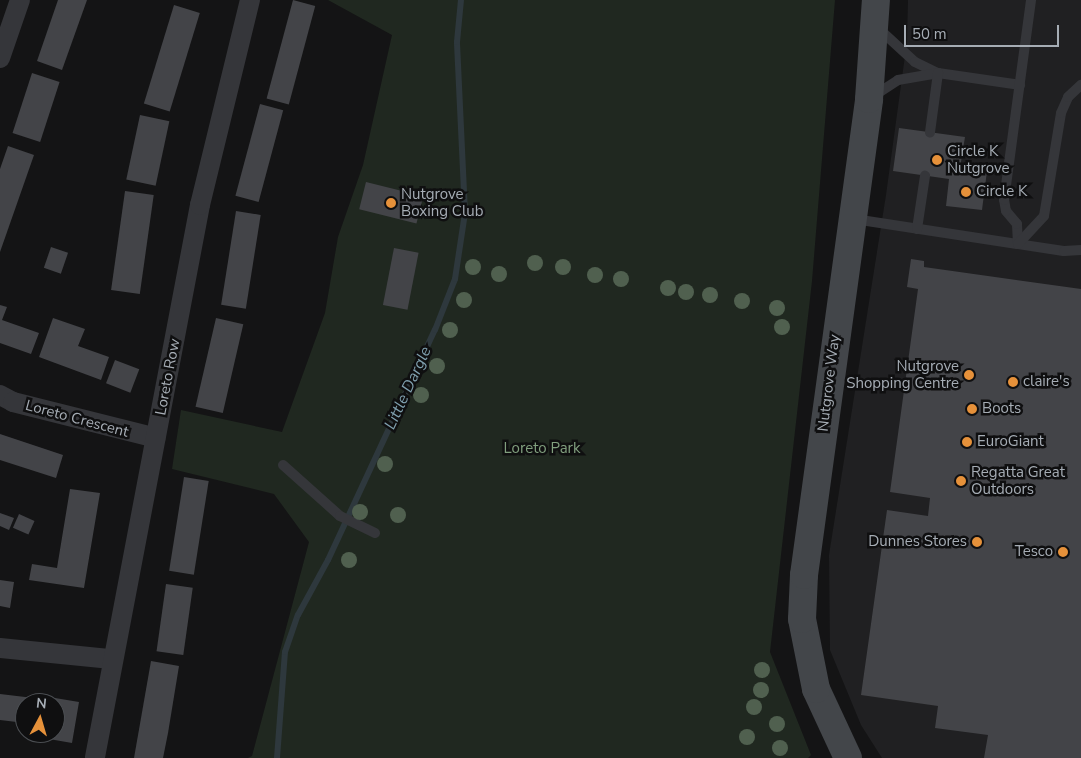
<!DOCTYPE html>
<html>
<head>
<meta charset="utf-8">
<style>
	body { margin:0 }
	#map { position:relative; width:1081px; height:758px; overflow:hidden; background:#141415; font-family:"Nunito Sans",sans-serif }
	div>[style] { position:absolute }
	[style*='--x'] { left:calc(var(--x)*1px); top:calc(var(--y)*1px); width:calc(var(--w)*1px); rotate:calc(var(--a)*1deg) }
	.built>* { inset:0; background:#202022 }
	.green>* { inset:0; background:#202820 }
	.stream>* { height:6px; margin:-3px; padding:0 3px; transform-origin:3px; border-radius:3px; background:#2e383d }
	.building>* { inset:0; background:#434448; transform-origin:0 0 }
	.lane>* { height:10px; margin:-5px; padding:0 5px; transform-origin:5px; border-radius:5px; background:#35363a }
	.street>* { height:20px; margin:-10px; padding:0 10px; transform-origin:10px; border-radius:10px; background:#35363a }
	.secondary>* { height:28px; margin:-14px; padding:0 14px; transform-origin:14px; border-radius:14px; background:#43464a }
	.trees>* { width:16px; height:16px; margin:-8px; border-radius:50%; background:#50604f }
	.dots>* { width:14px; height:14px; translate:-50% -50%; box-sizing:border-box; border:2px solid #0f0f10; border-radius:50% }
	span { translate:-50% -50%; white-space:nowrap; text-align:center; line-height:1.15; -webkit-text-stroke:5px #0f0f10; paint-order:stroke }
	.poi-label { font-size:15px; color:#a6adb5 }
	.left { translate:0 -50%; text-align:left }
	.right { translate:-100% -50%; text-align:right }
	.street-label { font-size:15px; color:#a6adb5 }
	.park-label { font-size:15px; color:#819f7e }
	.water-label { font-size:16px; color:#7f9fae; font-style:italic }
	.north { position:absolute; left:15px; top:693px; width:50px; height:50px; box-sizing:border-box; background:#0f0f10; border:1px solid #4b4e52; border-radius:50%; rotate:6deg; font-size:14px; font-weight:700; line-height:20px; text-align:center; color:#a6adb5 }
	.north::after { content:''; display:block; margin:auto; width:18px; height:22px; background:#e6913a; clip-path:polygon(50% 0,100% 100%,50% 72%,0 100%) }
	.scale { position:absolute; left:904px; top:25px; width:155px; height:22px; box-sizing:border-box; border:2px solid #a6adb5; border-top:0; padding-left:6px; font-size:15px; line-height:18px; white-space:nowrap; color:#a6adb5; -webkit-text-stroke:4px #0f0f10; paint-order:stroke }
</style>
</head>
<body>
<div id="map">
	<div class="built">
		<i style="clip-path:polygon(908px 0,1081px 0,1081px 758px,882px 758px,861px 725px,830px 650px,829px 555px,886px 195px,907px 41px)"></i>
	</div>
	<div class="green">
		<i style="clip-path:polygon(328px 0,835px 0,812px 281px,770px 652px,811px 755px,808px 758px,248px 758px,252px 756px,309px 542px,274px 494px,172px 469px,181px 410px,282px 432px,325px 313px,338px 237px,363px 165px,392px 35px)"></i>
	</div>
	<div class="stream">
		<i style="--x:277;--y:758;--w:106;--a:-85.7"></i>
		<i style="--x:285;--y:652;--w:39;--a:-71"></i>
		<i style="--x:298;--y:615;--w:63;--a:-61.4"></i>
		<i style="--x:328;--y:560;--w:254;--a:-65.1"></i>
		<i style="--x:435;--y:330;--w:55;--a:-68.6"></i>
		<i style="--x:455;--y:279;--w:67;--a:-81.4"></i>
		<i style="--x:465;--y:213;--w:171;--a:-92.7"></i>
		<i style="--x:457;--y:42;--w:42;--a:-84.6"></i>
	</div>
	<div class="building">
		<i style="clip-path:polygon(58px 0,87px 0,62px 70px,37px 61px)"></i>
		<i style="left:293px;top:0;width:23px;height:102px;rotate:15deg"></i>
		<i style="left:174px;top:5px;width:27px;height:103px;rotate:17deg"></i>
		<i style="left:32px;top:73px;width:29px;height:63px;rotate:18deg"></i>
		<i style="left:260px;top:104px;width:24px;height:95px;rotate:15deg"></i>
		<i style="left:140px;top:115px;width:30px;height:66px;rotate:12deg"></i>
		<i style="clip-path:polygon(899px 128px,965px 137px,960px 168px,987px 171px,982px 210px,946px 206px,949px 179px,893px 171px)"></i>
		<i style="clip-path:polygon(8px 146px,34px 155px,0 252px,0 169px)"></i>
		<i style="left:366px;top:182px;width:59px;height:28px;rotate:14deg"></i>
		<i style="left:125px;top:191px;width:29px;height:100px;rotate:8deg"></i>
		<i style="left:236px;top:211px;width:25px;height:95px;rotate:9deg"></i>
		<i style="left:51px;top:247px;width:18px;height:22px;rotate:19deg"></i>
		<i style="left:394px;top:248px;width:25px;height:58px;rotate:11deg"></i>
		<i style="clip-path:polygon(911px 259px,924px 261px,924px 267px,1081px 289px,1081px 758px,984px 758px,988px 735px,935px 728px,938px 706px,861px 695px,887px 510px,928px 516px,930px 498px,890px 492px,918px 289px,907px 287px)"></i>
		<i style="clip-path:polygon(0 305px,7px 307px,2px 320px,39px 333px,31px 354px,0 343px)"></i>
		<i style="clip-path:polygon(53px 318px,85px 329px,78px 346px,109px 357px,101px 380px,39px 357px)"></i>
		<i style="left:216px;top:318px;width:28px;height:91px;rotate:13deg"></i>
		<i style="left:115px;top:360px;width:26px;height:25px;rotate:21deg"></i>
		<i style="clip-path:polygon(0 434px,63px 455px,56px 478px,0 460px)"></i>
		<i style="left:184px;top:477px;width:25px;height:95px;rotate:9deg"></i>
		<i style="clip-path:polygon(70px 489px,100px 493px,84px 588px,29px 580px,32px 564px,57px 568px)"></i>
		<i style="clip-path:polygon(0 513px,14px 518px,9px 530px,0 526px)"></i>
		<i style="left:19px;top:514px;width:17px;height:15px;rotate:24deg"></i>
		<i style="clip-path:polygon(0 580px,14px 582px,10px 608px,0 606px)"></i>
		<i style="left:166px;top:584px;width:27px;height:68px;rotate:8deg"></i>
		<i style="clip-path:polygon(151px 661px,179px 666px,168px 733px,163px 758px,134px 758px)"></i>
		<i style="clip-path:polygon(0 694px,42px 699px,41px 703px,25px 703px,25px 723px,0 720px)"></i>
		<i style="clip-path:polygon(55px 698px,79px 702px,72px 743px,49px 739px,50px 733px,55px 733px)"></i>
	</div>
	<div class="lane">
		<i style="--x:878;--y:28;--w:50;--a:42.6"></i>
		<i style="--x:915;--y:62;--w:25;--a:26"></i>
		<i style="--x:938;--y:73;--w:83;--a:8.3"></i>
		<i style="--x:872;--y:97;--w:31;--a:-33"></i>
		<i style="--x:898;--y:80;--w:41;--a:-9.9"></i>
		<i style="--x:938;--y:73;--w:60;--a:97.7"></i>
		<i style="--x:854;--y:219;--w:212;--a:8.7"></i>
		<i style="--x:1064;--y:251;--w:17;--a:-3"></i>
		<i style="--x:917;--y:229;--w:54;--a:-81.4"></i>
		<i style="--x:1018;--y:244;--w:20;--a:-93"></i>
		<i style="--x:1017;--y:224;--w:17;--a:-130"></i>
		<i style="--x:1006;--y:211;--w:11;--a:-100"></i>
		<i style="--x:1004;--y:200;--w:202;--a:-82.3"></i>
		<i style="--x:1018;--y:244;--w:38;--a:-47"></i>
		<i style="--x:1044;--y:216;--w:104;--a:-80.6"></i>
		<i style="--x:1061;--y:113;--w:17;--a:-66"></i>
		<i style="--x:1068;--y:97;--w:18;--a:-43"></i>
		<i style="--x:283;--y:465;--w:76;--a:41.8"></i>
		<i style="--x:340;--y:516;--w:39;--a:26"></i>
	</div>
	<div class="street">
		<i style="--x:0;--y:58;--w:61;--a:-71"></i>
		<i style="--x:0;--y:395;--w:15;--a:28"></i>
		<i style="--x:13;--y:402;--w:147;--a:14.1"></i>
		<i style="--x:0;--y:648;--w:112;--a:5.7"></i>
		<i style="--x:95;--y:757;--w:562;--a:-79.23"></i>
		<i style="--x:200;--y:205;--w:211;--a:-76.3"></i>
	</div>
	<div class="secondary">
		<i style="--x:848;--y:758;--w:76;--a:-114.9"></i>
		<i style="--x:816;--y:689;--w:71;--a:-101.3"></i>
		<i style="--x:802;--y:619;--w:44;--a:-87.4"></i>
		<i style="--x:804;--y:575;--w:480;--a:-82.2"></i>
		<i style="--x:869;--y:99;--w:99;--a:-86"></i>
	</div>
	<div class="trees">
		<i style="left:535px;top:263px"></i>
		<i style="left:473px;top:267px"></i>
		<i style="left:563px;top:267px"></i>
		<i style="left:499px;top:274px"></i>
		<i style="left:595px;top:275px"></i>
		<i style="left:621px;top:279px"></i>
		<i style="left:668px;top:288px"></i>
		<i style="left:686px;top:292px"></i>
		<i style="left:710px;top:295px"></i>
		<i style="left:464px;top:300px"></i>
		<i style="left:742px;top:301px"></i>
		<i style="left:777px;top:308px"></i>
		<i style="left:782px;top:327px"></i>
		<i style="left:450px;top:330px"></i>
		<i style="left:437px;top:366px"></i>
		<i style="left:421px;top:395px"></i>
		<i style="left:385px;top:464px"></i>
		<i style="left:360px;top:512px"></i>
		<i style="left:398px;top:515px"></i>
		<i style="left:349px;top:560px"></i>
		<i style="left:762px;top:670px"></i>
		<i style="left:761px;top:690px"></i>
		<i style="left:754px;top:707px"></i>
		<i style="left:777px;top:724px"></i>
		<i style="left:747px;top:737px"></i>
		<i style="left:780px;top:748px"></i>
	</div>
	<div class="dots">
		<i style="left:937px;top:160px;background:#e6913a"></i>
		<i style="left:966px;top:192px;background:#e6913a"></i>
		<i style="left:391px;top:203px;background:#e6913a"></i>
		<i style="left:969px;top:375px;background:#e6913a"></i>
		<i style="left:1013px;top:382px;background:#e6913a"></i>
		<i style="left:972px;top:409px;background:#e6913a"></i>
		<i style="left:967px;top:442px;background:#e6913a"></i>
		<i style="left:961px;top:481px;background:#e6913a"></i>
		<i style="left:977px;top:542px;background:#e6913a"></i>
		<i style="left:1063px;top:552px;background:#e6913a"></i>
	</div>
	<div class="poi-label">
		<span class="left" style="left:947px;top:160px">Circle K<br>Nutgrove</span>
		<span class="left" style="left:976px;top:192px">Circle K</span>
		<span class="left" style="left:401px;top:203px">Nutgrove<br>Boxing Club</span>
		<span class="right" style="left:959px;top:375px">Nutgrove<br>Shopping Centre</span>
		<span class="left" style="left:1023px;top:382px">claire's</span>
		<span class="left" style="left:982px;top:409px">Boots</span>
		<span class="left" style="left:977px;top:442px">EuroGiant</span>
		<span class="left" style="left:971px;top:481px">Regatta Great<br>Outdoors</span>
		<span class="right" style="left:967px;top:542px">Dunnes Stores</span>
		<span class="right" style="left:1053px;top:552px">Tesco</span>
	</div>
	<div class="street-label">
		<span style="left:168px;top:377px;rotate:-79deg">Loreto Row</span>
		<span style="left:829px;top:383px;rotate:-83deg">Nutgrove Way</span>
		<span style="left:77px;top:419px;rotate:15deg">Loreto Crescent</span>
	</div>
	<div class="park-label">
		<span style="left:542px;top:449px">Loreto Park</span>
	</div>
	<div class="water-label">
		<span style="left:408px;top:388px;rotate:-65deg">Little Dargle</span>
	</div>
	<div class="north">N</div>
	<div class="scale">50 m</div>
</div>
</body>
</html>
